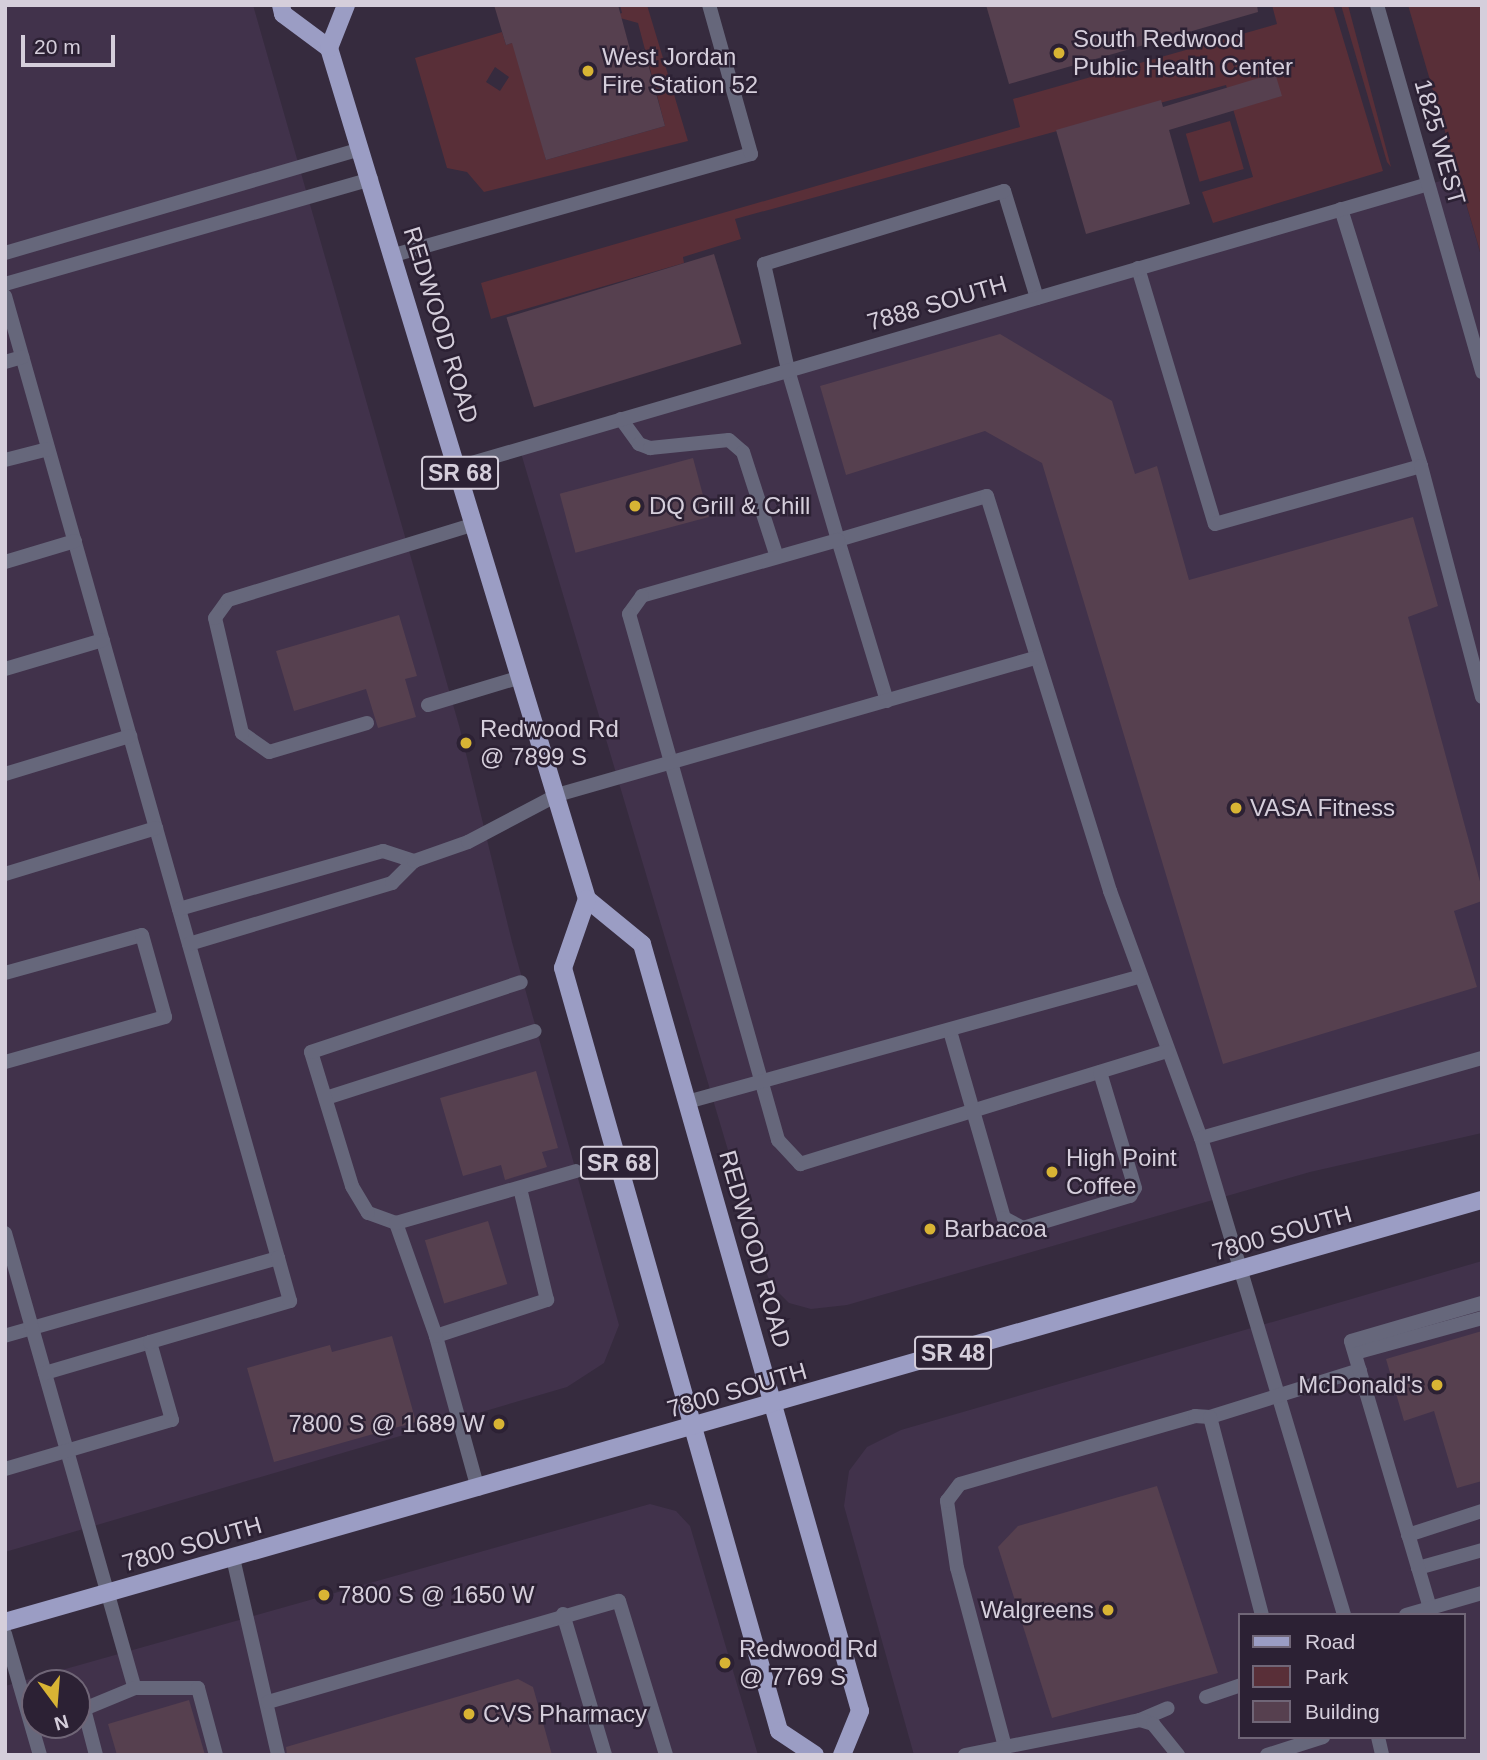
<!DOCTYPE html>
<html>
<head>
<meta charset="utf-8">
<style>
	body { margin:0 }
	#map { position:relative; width:1487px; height:1760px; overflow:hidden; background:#362b3e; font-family:Helvetica,sans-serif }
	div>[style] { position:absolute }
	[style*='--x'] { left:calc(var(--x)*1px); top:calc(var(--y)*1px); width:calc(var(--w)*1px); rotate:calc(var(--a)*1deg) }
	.built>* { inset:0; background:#41324b }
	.green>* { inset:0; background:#592f38; transform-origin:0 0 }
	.building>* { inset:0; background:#56404f; transform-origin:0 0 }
	.lane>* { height:14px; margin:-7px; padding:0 7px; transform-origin:7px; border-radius:7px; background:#66677b }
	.street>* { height:14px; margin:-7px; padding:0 7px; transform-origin:7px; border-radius:7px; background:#66677b }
	.primary>* { height:18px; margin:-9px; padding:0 9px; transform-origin:9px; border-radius:9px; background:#9b9dc4 }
	.dots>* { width:19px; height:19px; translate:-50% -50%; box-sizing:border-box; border:4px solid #2c2134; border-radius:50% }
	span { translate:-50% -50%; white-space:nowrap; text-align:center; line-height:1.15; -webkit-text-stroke:5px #2c2134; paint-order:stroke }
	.shield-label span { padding:2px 5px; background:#2c2134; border:2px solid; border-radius:5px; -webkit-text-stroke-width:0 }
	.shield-label { font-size:23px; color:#d5cedb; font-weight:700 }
	.poi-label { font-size:24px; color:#d5cedb }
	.left { translate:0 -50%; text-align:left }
	.right { translate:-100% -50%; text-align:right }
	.street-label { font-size:24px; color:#d5cedb }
	.frame { position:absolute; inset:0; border:7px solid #d5cedb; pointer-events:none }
	.legend { position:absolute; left:1238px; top:1613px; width:228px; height:126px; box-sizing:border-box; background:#2c2134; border:2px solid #706677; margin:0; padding:9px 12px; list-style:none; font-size:21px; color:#d5cedb }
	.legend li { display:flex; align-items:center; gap:14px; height:35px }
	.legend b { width:35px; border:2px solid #706677 }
	.north { position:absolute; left:21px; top:1669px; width:70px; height:70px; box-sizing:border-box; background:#2c2134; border:2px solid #706677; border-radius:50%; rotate:164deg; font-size:19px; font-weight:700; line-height:28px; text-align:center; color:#d5cedb }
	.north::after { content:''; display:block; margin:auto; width:24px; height:32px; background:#d8b434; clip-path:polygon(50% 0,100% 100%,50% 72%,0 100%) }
	.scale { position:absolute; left:21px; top:35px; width:94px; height:32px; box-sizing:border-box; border:4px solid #d5cedb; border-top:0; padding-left:9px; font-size:21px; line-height:24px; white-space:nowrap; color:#d5cedb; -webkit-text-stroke:5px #2c2134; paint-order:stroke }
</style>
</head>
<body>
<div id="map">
	<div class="built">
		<i style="clip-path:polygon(5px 5px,253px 5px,460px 729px,512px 942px,619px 1325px,604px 1363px,567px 1387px,5px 1552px)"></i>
		<i style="clip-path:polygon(1458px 176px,1482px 259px,1482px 1133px,1310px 1172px,847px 1305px,811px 1309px,789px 1303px,772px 1286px,760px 1258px,518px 443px)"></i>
		<i style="clip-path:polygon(evenodd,1482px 1261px,1482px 1755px,914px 1755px,844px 1506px,849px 1471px,867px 1447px,901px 1430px,1482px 1261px,1240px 1615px,1464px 1615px,1464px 1737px,1240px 1737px,1240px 1615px)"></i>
		<i style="clip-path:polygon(evenodd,650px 1504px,676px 1511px,690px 1526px,758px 1755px,5px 1755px,5px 1686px,650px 1504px,35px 1683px,77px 1683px,77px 1725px,35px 1725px,35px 1683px)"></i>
	</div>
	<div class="green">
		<i style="clip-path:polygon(evenodd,620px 5px,647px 5px,688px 141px,484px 192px,467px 172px,447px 168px,415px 58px,502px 32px,506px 45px,518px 41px,546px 160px,665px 126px,638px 23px,613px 16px,622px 13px,620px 5px,495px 67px,509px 77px,500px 91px,486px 82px,495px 67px)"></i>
		<i style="clip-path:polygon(1272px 5px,1333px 5px,1383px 171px,1213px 223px,1202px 192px,1253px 177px,1226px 85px,735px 219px,741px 239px,683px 257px,684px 263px,491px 319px,481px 283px,1020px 127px,1013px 99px,1277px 24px)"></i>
		<i style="clip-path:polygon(1341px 5px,1348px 5px,1391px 167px,1387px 162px)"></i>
		<i style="clip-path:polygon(1408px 5px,1482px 5px,1482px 258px)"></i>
		<i style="left:1230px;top:121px;width:50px;height:46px;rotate:74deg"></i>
	</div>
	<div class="building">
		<i style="clip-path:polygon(494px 5px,618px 5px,631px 53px,644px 49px,665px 126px,546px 160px,512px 43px,506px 45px)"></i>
		<i style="clip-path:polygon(986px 5px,1257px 5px,1258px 12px,1009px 84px)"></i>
		<i style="clip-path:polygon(1275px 73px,1282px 96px,1169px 130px,1190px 204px,1086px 234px,1056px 130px,1161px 100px,1163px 107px)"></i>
		<i style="left:714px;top:254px;width:94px;height:217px;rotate:73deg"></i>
		<i style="clip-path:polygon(1000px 334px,1112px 401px,1135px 474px,1157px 466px,1189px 580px,1413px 517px,1438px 606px,1408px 617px,1482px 889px,1482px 901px,1454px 911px,1477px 987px,1223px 1064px,1042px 463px,985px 431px,846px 475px,820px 386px)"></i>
		<i style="left:693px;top:458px;width:61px;height:138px;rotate:75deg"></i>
		<i style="clip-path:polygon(399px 615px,417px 676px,405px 679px,416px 717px,378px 728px,366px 689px,294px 711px,276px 651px)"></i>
		<i style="clip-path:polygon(536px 1071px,558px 1148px,542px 1152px,547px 1167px,505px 1180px,501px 1165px,463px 1176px,440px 1098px)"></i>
		<i style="left:488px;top:1221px;width:66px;height:66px;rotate:73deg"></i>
		<i style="clip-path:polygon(1482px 1331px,1482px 1481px,1457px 1488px,1434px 1411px,1404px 1421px,1386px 1359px)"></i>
		<i style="clip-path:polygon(392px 1336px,416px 1422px,274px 1462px,247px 1368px,330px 1345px,332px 1352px)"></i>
		<i style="clip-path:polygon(1157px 1486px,1218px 1673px,1052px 1718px,998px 1547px,1018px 1526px)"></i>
		<i style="clip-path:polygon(518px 1679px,533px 1687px,552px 1755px,287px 1755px,286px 1747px)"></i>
		<i style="clip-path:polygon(189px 1700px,205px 1755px,117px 1755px,108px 1724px)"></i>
	</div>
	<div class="lane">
		<i style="--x:1341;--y:209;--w:269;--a:72.7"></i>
		<i style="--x:5;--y:253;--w:371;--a:-16.3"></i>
		<i style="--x:394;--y:255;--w:371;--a:-15.8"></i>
		<i style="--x:751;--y:154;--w:155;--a:-105.7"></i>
		<i style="--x:1138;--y:268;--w:267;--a:73.3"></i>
		<i style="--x:1215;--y:524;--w:214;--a:-15.7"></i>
		<i style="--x:1421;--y:466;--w:239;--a:75.2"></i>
		<i style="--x:5;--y:284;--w:381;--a:-16"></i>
		<i style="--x:5;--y:296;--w:1000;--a:74.16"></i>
		<i style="--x:278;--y:1258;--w:284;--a:164.1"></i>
		<i style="--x:1037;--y:298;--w:112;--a:-107.1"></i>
		<i style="--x:1004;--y:191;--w:251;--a:163.1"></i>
		<i style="--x:764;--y:264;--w:109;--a:77.2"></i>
		<i style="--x:788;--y:370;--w:177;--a:73.6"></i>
		<i style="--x:838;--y:540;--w:155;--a:-16.5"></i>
		<i style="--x:987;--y:496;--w:414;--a:72.7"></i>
		<i style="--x:1110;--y:891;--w:263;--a:69.8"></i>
		<i style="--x:1201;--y:1138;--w:498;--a:73.3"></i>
		<i style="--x:5;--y:362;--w:18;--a:-16"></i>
		<i style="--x:621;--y:419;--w:31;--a:54"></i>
		<i style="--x:639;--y:444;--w:12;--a:20"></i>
		<i style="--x:650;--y:448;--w:79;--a:-5.8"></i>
		<i style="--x:729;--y:440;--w:18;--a:41"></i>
		<i style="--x:743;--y:452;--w:110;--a:72.1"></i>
		<i style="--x:5;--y:460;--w:44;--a:-14.3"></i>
		<i style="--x:458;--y:467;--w:1010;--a:-16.26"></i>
		<i style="--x:5;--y:562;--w:73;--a:-16.7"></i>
		<i style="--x:5;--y:669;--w:102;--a:-16.5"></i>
		<i style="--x:887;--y:701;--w:168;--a:-106.9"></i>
		<i style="--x:838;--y:540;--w:204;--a:164.1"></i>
		<i style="--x:642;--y:596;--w:22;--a:126"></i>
		<i style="--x:629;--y:614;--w:547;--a:74.18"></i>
		<i style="--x:778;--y:1140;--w:33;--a:47"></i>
		<i style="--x:800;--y:1164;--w:384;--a:-17.1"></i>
		<i style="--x:428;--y:705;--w:97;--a:-16.8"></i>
		<i style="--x:367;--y:723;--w:102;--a:163.5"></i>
		<i style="--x:269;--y:752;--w:33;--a:-145"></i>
		<i style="--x:242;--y:733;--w:118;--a:-103.2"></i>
		<i style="--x:215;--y:618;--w:22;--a:-54"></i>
		<i style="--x:228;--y:600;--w:258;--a:-17.1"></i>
		<i style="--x:5;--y:774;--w:131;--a:-16.9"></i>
		<i style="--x:5;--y:874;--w:158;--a:-16.9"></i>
		<i style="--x:179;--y:909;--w:212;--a:-15.9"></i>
		<i style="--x:383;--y:851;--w:33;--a:18"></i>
		<i style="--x:189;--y:944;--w:212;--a:-16.7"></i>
		<i style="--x:392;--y:883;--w:31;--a:-45"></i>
		<i style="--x:414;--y:861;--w:57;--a:-19.4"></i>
		<i style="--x:468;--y:842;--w:101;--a:-27.8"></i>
		<i style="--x:557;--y:795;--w:499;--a:-16"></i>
		<i style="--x:5;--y:973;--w:142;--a:-15.5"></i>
		<i style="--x:142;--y:935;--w:85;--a:74.3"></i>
		<i style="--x:165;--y:1017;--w:166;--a:164.3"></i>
		<i style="--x:950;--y:1031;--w:195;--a:73.9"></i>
		<i style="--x:1004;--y:1218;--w:21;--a:28"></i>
		<i style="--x:1023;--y:1228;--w:112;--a:-16.7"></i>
		<i style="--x:1130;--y:1196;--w:9;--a:-58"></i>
		<i style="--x:1135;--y:1188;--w:121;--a:-106.8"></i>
		<i style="--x:326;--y:1098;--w:219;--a:-17.8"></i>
		<i style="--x:687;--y:1102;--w:470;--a:-15.5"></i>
		<i style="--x:1201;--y:1138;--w:292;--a:-15.9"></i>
		<i style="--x:396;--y:1223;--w:30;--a:-160"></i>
		<i style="--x:368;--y:1213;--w:31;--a:-121"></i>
		<i style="--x:352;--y:1186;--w:140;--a:-107"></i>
		<i style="--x:311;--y:1052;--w:221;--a:-18.4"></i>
		<i style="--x:5;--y:1233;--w:473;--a:74.1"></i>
		<i style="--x:436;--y:1336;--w:117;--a:-18"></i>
		<i style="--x:547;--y:1300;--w:115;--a:-103.6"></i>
		<i style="--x:1355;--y:1353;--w:132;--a:-15.4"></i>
		<i style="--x:45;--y:1373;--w:109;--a:-16.4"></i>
		<i style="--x:1210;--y:1417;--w:157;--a:-17.4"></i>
		<i style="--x:5;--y:1469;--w:174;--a:-16.4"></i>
		<i style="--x:172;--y:1420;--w:81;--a:-105.8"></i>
		<i style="--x:150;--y:1342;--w:146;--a:-16.3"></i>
		<i style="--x:290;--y:1301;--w:45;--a:-105.6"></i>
		<i style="--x:478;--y:1489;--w:159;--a:-105.4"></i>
		<i style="--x:436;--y:1336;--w:120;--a:-109.5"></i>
		<i style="--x:396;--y:1223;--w:187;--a:-16.1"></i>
		<i style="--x:1408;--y:1535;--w:78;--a:-18"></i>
		<i style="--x:233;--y:1558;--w:202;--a:77.1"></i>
		<i style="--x:1418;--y:1568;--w:66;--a:-15.7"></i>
		<i style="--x:1430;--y:1608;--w:278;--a:-106.5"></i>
		<i style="--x:1351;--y:1341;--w:136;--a:-16.2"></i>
		<i style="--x:563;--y:1614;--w:147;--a:73.4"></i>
		<i style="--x:1406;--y:1615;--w:79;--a:-16.1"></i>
		<i style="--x:5;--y:1634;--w:126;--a:73.9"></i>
		<i style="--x:1206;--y:1697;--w:36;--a:-19"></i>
		<i style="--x:268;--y:1702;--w:365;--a:-16.1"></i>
		<i style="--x:619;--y:1601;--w:161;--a:73"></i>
		<i style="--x:1140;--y:1720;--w:30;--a:-23"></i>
		<i style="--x:1378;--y:1737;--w:18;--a:77"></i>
		<i style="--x:1004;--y:1743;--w:181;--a:-105"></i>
		<i style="--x:957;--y:1568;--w:68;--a:-98.5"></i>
		<i style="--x:947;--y:1501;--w:21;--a:-53"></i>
		<i style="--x:960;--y:1484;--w:245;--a:-16.1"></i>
		<i style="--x:1195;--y:1416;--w:15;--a:4"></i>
		<i style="--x:1210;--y:1417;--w:205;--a:75.3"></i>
		<i style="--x:96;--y:1755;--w:48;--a:-104.6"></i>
		<i style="--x:84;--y:1709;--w:55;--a:-22.4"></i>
		<i style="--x:135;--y:1688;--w:63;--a:0"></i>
		<i style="--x:198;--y:1688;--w:69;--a:75"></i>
		<i style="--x:965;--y:1755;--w:178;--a:-11.3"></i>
		<i style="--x:1140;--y:1720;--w:14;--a:17"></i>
		<i style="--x:1153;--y:1724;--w:40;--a:51"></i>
		<i style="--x:1267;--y:1755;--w:59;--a:-17.8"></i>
	</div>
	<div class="street">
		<i style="--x:1377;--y:5;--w:382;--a:74"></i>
	</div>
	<div class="primary">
		<i style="--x:281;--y:5;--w:9;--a:77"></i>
		<i style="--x:283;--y:14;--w:57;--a:36.5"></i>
		<i style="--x:329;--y:48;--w:889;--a:73.13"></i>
		<i style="--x:587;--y:899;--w:71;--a:39.3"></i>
		<i style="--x:642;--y:944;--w:797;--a:74.13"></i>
		<i style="--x:860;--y:1711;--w:48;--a:112.2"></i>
		<i style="--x:329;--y:48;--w:46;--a:-68.4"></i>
		<i style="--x:587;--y:899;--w:73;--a:109.2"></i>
		<i style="--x:563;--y:968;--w:793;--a:74.19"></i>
		<i style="--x:779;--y:1731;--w:43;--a:33.7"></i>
		<i style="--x:5;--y:1622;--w:1536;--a:-15.95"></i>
	</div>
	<div class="dots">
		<i style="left:1059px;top:53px;background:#d8b434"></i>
		<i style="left:588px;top:71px;background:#d8b434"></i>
		<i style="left:635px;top:506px;background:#d8b434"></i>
		<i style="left:466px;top:743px;background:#d8b434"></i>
		<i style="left:1236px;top:808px;background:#d8b434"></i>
		<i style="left:1052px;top:1172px;background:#d8b434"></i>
		<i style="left:930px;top:1229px;background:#d8b434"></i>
		<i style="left:1437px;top:1385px;background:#d8b434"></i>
		<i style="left:499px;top:1424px;background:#d8b434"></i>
		<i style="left:324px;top:1595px;background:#d8b434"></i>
		<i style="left:1108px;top:1610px;background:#d8b434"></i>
		<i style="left:725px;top:1663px;background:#d8b434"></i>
		<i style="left:469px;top:1714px;background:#d8b434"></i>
	</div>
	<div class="shield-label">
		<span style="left:460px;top:473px">SR 68</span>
		<span style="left:619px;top:1163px">SR 68</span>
		<span style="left:953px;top:1353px">SR 48</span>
	</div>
	<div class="poi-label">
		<span class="left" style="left:1073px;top:53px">South Redwood<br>Public Health Center</span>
		<span class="left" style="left:602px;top:71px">West Jordan<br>Fire Station 52</span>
		<span class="left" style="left:649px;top:506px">DQ Grill &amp; Chill</span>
		<span class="left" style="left:480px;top:743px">Redwood Rd<br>@ 7899 S</span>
		<span class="left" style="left:1250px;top:808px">VASA Fitness</span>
		<span class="left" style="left:1066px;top:1172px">High Point<br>Coffee</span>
		<span class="left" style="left:944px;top:1229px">Barbacoa</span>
		<span class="right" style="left:1423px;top:1385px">McDonald's</span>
		<span class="right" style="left:485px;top:1424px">7800 S @ 1689 W</span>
		<span class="left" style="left:338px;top:1595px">7800 S @ 1650 W</span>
		<span class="right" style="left:1094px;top:1610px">Walgreens</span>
		<span class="left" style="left:739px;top:1663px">Redwood Rd<br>@ 7769 S</span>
		<span class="left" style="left:483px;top:1714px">CVS Pharmacy</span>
	</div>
	<div class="street-label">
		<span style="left:1440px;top:142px;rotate:74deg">1825 WEST</span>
		<span style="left:937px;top:303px;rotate:-16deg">7888 SOUTH</span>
		<span style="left:441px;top:325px;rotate:73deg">REDWOOD ROAD</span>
		<span style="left:1282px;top:1233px;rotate:-16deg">7800 SOUTH</span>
		<span style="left:755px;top:1249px;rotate:74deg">REDWOOD ROAD</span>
		<span style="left:737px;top:1390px;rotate:-16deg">7800 SOUTH</span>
		<span style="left:192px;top:1544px;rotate:-16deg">7800 SOUTH</span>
	</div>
	<div class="frame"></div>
	<ul class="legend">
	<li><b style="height:9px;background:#9b9dc4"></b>Road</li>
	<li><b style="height:19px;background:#592f38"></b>Park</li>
	<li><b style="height:19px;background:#56404f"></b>Building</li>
	</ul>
	<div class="north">N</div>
	<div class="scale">20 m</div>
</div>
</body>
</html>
